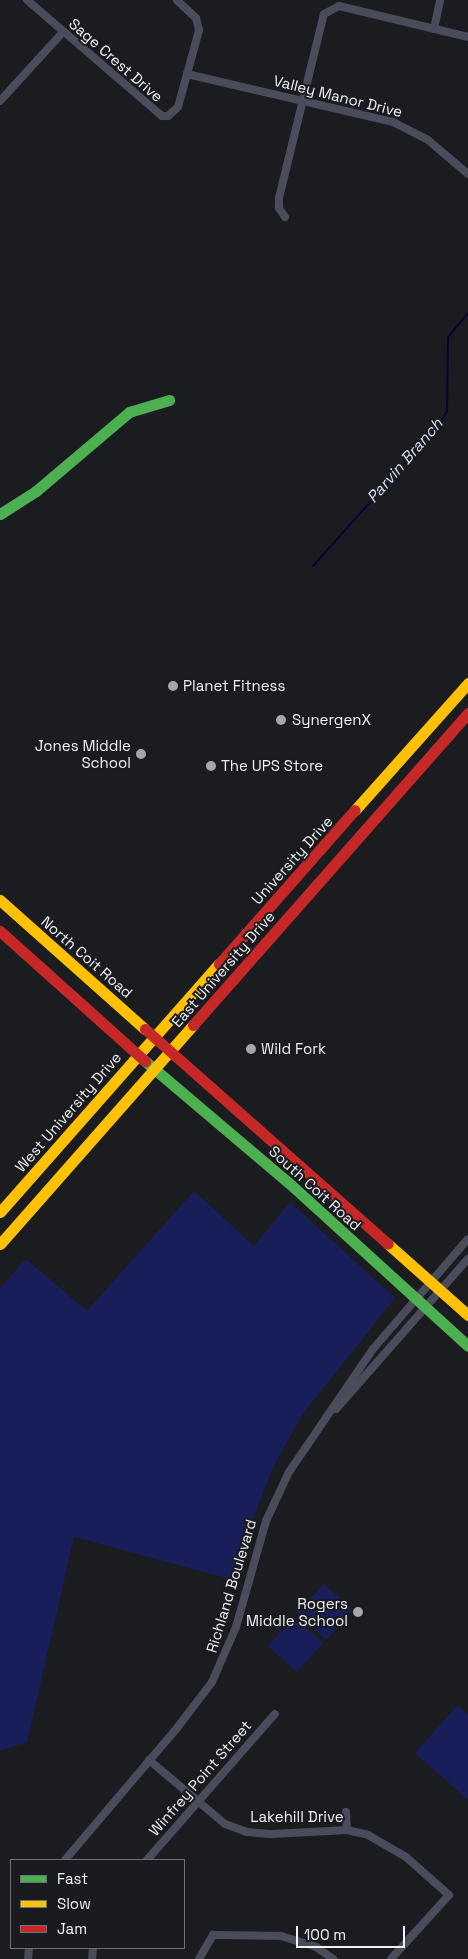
<!DOCTYPE html>
<html>
<head>
<meta charset="utf-8">
<style>
	body { margin:0 }
	#map { position:relative; width:468px; height:1959px; overflow:hidden; background:#1b1c1f; font-family:"Space Grotesk",sans-serif }
	div>[style] { position:absolute }
	[style*='--x'] { left:calc(var(--x)*1px); top:calc(var(--y)*1px); width:calc(var(--w)*1px); rotate:calc(var(--a)*1deg) }
	.green>* { inset:0; background:#181e59; transform-origin:0 0 }
	.stream>* { height:2px; margin:-1px; padding:0 1px; transform-origin:1px; border-radius:1px; background:#070434 }
	.street>* { height:8px; margin:-4px; padding:0 4px; transform-origin:4px; border-radius:4px; background:#4a4c5b }
	.fast>* { height:11px; margin:-5.5px; padding:0 5.5px; transform-origin:5.5px; border-radius:5.5px; background:#4caf50 }
	.slow>* { height:11px; margin:-5.5px; padding:0 5.5px; transform-origin:5.5px; border-radius:5.5px; background:#ffc107 }
	.jam>* { height:11px; margin:-5.5px; padding:0 5.5px; transform-origin:5.5px; border-radius:5.5px; background:#c62828 }
	.dots>* { width:14px; height:14px; translate:-50% -50%; box-sizing:border-box; border:2px solid #1a1b20; border-radius:50% }
	span { translate:-50% -50%; white-space:nowrap; text-align:center; line-height:1.15; -webkit-text-stroke:4px #1a1b20; paint-order:stroke }
	.street-label { font-size:15px; color:#f1f2f5 }
	.poi-label { font-size:15px; color:#f1f2f5 }
	.left { translate:0 -50%; text-align:left }
	.right { translate:-100% -50%; text-align:right }
	.water-label { font-size:16px; color:#d8dff4; font-style:italic }
	.legend { position:absolute; left:10px; top:1859px; width:175px; height:90px; box-sizing:border-box; background:#1a1b20; border:1px solid #707175; margin:0; padding:6px 9px; list-style:none; font-size:15px; color:#f1f2f5 }
	.legend li { display:flex; align-items:center; gap:10px; height:25px }
	.legend b { width:25px; border:1px solid #707175 }
	.scale { position:absolute; left:296px; top:1926px; width:109px; height:22px; box-sizing:border-box; border:2px solid #f1f2f5; border-top:0; padding-left:6px; font-size:15px; line-height:18px; white-space:nowrap; color:#f1f2f5; -webkit-text-stroke:4px #1a1b20; paint-order:stroke }
</style>
</head>
<body>
<div id="map">
	<div class="green">
		<i style="clip-path:polygon(194px 1191px,254px 1246px,290px 1202px,395px 1298px,301px 1416px,272px 1470px,251px 1524px,238px 1581px,74px 1537px,27px 1742px,0 1751px,0 1288px,26px 1259px,87px 1311px)"></i>
		<i style="left:324px;top:1584px;width:39px;height:40px;rotate:42deg"></i>
		<i style="left:294px;top:1617px;width:39px;height:39px;rotate:42deg"></i>
		<i style="clip-path:polygon(458px 1705px,468px 1715px,468px 1800px,415px 1753px)"></i>
	</div>
	<div class="stream">
		<i style="--x:313;--y:566;--w:189;--a:-48.2"></i>
		<i style="--x:439;--y:425;--w:16;--a:-60"></i>
		<i style="--x:447;--y:411;--w:74;--a:-89.2"></i>
		<i style="--x:448;--y:337;--w:31;--a:-50"></i>
	</div>
	<div class="street">
		<i style="--x:27;--y:0;--w:178;--a:40.7"></i>
		<i style="--x:162;--y:116;--w:6;--a:0"></i>
		<i style="--x:168;--y:116;--w:13;--a:-42"></i>
		<i style="--x:178;--y:107;--w:80;--a:-74.7"></i>
		<i style="--x:199;--y:30;--w:12;--a:-104"></i>
		<i style="--x:196;--y:18;--w:26;--a:-137"></i>
		<i style="--x:434;--y:29;--w:30;--a:-78"></i>
		<i style="--x:187;--y:74;--w:212;--a:13.1"></i>
		<i style="--x:393;--y:122;--w:39;--a:27"></i>
		<i style="--x:428;--y:140;--w:52;--a:40.4"></i>
		<i style="--x:0;--y:101;--w:93;--a:-47.6"></i>
		<i style="--x:285;--y:217;--w:11;--a:-124"></i>
		<i style="--x:279;--y:208;--w:10;--a:-90"></i>
		<i style="--x:279;--y:198;--w:189;--a:-76.3"></i>
		<i style="--x:324;--y:14;--w:17;--a:-28"></i>
		<i style="--x:339;--y:6;--w:133;--a:13.5"></i>
		<i style="--x:336;--y:1409;--w:200;--a:-48.7"></i>
		<i style="--x:149;--y:1760;--w:99;--a:40.1"></i>
		<i style="--x:225;--y:1824;--w:23;--a:20"></i>
		<i style="--x:247;--y:1832;--w:25;--a:5"></i>
		<i style="--x:272;--y:1834;--w:75;--a:-3.1"></i>
		<i style="--x:347;--y:1830;--w:22;--a:13"></i>
		<i style="--x:368;--y:1835;--w:44;--a:30.1"></i>
		<i style="--x:406;--y:1857;--w:57;--a:41.5"></i>
		<i style="--x:449;--y:1895;--w:86;--a:132.2"></i>
		<i style="--x:346;--y:1812;--w:18;--a:87"></i>
		<i style="--x:65;--y:1860;--w:173;--a:-49.7"></i>
		<i style="--x:177;--y:1728;--w:58;--a:-52.7"></i>
		<i style="--x:212;--y:1682;--w:60;--a:-66.4"></i>
		<i style="--x:236;--y:1627;--w:110;--a:-74.2"></i>
		<i style="--x:266;--y:1521;--w:54;--a:-64.9"></i>
		<i style="--x:289;--y:1472;--w:149;--a:-55.7"></i>
		<i style="--x:373;--y:1349;--w:145;--a:-49.2"></i>
		<i style="--x:147;--y:1860;--w:194;--a:-48.8"></i>
		<i style="--x:28;--y:1959;--w:11;--a:-85"></i>
		<i style="--x:92;--y:1959;--w:11;--a:-85"></i>
		<i style="--x:199;--y:1959;--w:28;--a:-60"></i>
		<i style="--x:213;--y:1935;--w:68;--a:0.8"></i>
		<i style="--x:281;--y:1936;--w:37;--a:17"></i>
		<i style="--x:316;--y:1947;--w:21;--a:35"></i>
	</div>
	<div class="fast">
		<i style="--x:0;--y:514;--w:43;--a:-32.6"></i>
		<i style="--x:36;--y:491;--w:122;--a:-40.3"></i>
		<i style="--x:129;--y:412;--w:42;--a:-16.7"></i>
		<i style="--x:145;--y:1061;--w:189;--a:40.3"></i>
		<i style="--x:289;--y:1183;--w:242;--a:42.3"></i>
	</div>
	<div class="slow">
		<i style="--x:355;--y:810;--w:170;--a:-48.3"></i>
		<i style="--x:0;--y:900;--w:194;--a:41.7"></i>
		<i style="--x:0;--y:1212;--w:331;--a:-48.6"></i>
		<i style="--x:0;--y:1244;--w:292;--a:-48.6"></i>
		<i style="--x:388;--y:1244;--w:107;--a:41.6"></i>
	</div>
	<div class="jam">
		<i style="--x:0;--y:931;--w:195;--a:41.9"></i>
		<i style="--x:219;--y:964;--w:205;--a:-48.6"></i>
		<i style="--x:193;--y:1025;--w:416;--a:-48.6"></i>
		<i style="--x:145;--y:1029;--w:324;--a:41.5"></i>
	</div>
	<div class="dots">
		<i style="left:173px;top:686px;background:#a6a7aa"></i>
		<i style="left:281px;top:720px;background:#a6a7aa"></i>
		<i style="left:141px;top:754px;background:#a6a7aa"></i>
		<i style="left:211px;top:766px;background:#a6a7aa"></i>
		<i style="left:251px;top:1049px;background:#a6a7aa"></i>
		<i style="left:358px;top:1612px;background:#a6a7aa"></i>
	</div>
	<div class="street-label">
		<span style="left:116px;top:60px;rotate:41deg">Sage Crest Drive</span>
		<span style="left:338px;top:96px;rotate:14deg">Valley Manor Drive</span>
		<span style="left:292px;top:860px;rotate:-48deg">University Drive</span>
		<span style="left:87px;top:957px;rotate:41deg">North Coit Road</span>
		<span style="left:223px;top:969px;rotate:-49deg">East University Drive</span>
		<span style="left:68px;top:1112px;rotate:-49deg">West University Drive</span>
		<span style="left:315px;top:1188px;rotate:42deg">South Coit Road</span>
		<span style="left:231px;top:1586px;rotate:-73deg">Richland Boulevard</span>
		<span style="left:200px;top:1778px;rotate:-49deg">Winfrey Point Street</span>
		<span style="left:297px;top:1817px">Lakehill Drive</span>
	</div>
	<div class="poi-label">
		<span class="left" style="left:183px;top:686px">Planet Fitness</span>
		<span class="left" style="left:292px;top:720px">SynergenX</span>
		<span class="right" style="left:131px;top:754px">Jones Middle<br>School</span>
		<span class="left" style="left:221px;top:766px">The UPS Store</span>
		<span class="left" style="left:261px;top:1049px">Wild Fork</span>
		<span class="right" style="left:348px;top:1612px">Rogers<br>Middle School</span>
	</div>
	<div class="water-label">
		<span style="left:405px;top:461px;rotate:-49deg">Parvin Branch</span>
	</div>
	<ul class="legend">
	<li><b style="height:6px;background:#4caf50"></b>Fast</li>
	<li><b style="height:6px;background:#ffc107"></b>Slow</li>
	<li><b style="height:6px;background:#c62828"></b>Jam</li>
	</ul>
	<div class="scale">100 m</div>
</div>
</body>
</html>
